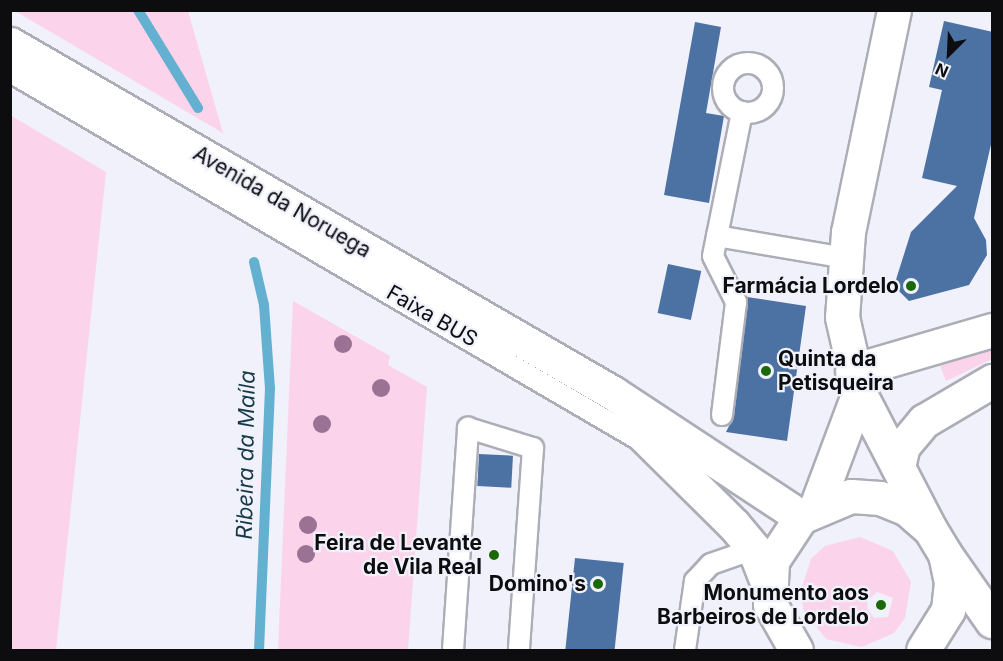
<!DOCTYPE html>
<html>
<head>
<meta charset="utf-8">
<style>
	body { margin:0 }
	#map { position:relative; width:1003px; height:661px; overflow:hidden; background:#f0f1fa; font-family:Inter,sans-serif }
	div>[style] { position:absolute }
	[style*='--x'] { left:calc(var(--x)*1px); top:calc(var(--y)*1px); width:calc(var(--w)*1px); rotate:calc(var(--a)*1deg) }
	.green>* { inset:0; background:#fbd3eb }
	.stream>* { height:10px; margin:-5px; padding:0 5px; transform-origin:5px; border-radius:5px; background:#63b0d0 }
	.building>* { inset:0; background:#4c72a3; transform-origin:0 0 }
	.roads { filter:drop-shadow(2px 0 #acadb6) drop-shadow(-2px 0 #acadb6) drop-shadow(0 2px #acadb6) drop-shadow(0 -2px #acadb6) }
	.service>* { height:20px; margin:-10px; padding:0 10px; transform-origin:10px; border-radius:10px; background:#fff }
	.service>.ring { margin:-10px; padding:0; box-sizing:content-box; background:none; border:20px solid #fff; border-radius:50% }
	.minor>* { height:33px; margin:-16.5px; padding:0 16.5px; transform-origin:16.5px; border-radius:16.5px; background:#fff }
	.tertiary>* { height:33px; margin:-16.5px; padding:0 16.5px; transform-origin:16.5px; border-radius:16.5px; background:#fff }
	.secondary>* { height:33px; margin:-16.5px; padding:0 16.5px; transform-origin:16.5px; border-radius:16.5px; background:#fff }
	.trees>* { width:18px; height:18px; margin:-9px; border-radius:50%; background:#9a7294 }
	.dots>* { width:16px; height:16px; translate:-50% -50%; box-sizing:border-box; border:3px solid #f0f1fa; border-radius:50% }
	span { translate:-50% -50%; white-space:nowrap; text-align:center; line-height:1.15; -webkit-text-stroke:4.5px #f0f1fa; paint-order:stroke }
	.street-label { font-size:21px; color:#0d0d10 }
	.poi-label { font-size:21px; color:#0d0d10; font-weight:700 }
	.right { translate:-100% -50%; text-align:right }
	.left { translate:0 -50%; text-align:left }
	.water-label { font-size:22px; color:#153947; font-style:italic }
	.frame { position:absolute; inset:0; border:12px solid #0d0d10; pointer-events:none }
	.north { position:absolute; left:919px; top:24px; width:60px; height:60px; -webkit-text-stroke:4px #f0f1fa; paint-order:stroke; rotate:204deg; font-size:16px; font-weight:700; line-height:24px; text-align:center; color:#0d0d10 }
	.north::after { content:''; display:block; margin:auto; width:21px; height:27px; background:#0d0d10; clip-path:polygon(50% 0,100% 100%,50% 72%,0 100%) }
</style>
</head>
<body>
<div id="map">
	<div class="green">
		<i style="clip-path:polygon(15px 11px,188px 11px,223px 133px)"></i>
		<i style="clip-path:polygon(10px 115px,106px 172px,56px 650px,11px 650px)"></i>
		<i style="clip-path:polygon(293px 301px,390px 356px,388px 365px,427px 387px,408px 650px,278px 650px)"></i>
		<i style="clip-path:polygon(992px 348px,992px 359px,946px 381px,940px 366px)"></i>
		<i style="clip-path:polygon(evenodd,860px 537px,893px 551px,911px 582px,905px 618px,894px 633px,862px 647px,826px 639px,804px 611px,800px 593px,811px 559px,825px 546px,860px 537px,877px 592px,893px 598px,888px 617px,874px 618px,868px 610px,867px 601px,877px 592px)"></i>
	</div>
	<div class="stream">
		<i style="--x:138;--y:10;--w:115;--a:58.5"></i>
		<i style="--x:254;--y:262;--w:44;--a:76.9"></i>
		<i style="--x:264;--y:305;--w:83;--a:85.9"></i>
		<i style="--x:270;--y:388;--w:262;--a:92.4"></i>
	</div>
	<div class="building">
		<i style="clip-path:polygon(944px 21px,993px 32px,993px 136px,974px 218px,986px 240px,987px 255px,969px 285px,909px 301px,894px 286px,911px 232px,957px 186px,922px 178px,942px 90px,929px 87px)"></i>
		<i style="clip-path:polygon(695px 22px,721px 27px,706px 113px,724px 116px,709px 203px,664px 195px)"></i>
		<i style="left:668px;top:264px;width:34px;height:50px;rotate:12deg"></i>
		<i style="clip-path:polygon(747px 297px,806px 306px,787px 441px,726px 432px,734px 416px)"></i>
		<i style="left:479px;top:454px;width:34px;height:32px;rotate:3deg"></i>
		<i style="left:575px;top:558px;width:49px;height:93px;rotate:6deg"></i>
	</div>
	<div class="roads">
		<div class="service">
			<i class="ring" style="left:723px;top:63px;width:30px;height:30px"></i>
			<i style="--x:10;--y:72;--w:733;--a:30.31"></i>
			<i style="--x:717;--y:236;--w:131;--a:9.7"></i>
			<i style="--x:722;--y:415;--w:114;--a:-82.9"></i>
			<i style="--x:736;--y:302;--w:51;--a:-116.6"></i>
			<i style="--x:713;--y:256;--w:147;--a:-78.6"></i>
			<i style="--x:453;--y:650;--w:223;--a:-86.1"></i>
			<i style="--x:468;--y:428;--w:68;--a:17.1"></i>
			<i style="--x:533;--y:448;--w:202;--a:94"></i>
			<i style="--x:685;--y:650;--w:70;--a:-81.8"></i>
			<i style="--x:695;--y:581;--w:23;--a:-47"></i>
			<i style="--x:711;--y:564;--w:46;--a:-19.2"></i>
		</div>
		<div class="minor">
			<i style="--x:852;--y:371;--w:146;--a:-16.3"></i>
			<i style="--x:898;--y:467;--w:22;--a:-77"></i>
			<i style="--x:903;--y:446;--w:33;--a:-50"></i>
			<i style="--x:924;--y:421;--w:79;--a:-30.5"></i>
		</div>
		<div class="tertiary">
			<i style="--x:894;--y:10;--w:227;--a:101.7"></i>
			<i style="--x:848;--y:232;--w:85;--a:94"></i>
			<i style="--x:842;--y:317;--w:77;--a:77.2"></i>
			<i style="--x:859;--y:392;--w:154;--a:62.6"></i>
			<i style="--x:816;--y:507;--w:123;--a:-69.5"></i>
			<i style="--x:945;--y:554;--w:82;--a:55"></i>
		</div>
		<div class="secondary">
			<i style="--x:10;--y:44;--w:697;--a:30.06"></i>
			<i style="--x:613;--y:393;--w:225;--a:33.4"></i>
			<i style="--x:638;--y:430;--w:135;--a:44.7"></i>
			<i style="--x:734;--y:525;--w:31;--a:50"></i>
			<i style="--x:754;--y:549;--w:41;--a:68.5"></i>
			<i style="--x:796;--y:650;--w:53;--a:-119.5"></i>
			<i style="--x:770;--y:604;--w:43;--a:-87.3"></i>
			<i style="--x:772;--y:561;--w:53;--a:-56.6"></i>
			<i style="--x:801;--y:517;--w:54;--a:-22.8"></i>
			<i style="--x:851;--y:496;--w:29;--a:4"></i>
			<i style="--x:880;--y:498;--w:29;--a:22"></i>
			<i style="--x:907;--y:509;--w:30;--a:41"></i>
			<i style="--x:930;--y:529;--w:29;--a:59"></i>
			<i style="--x:945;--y:554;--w:29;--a:78"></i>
			<i style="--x:951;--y:582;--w:28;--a:96"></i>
			<i style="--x:948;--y:610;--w:47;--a:122"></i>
		</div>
	</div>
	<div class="trees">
		<i style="left:343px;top:344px"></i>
		<i style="left:381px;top:388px"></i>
		<i style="left:322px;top:424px"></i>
		<i style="left:308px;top:525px"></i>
		<i style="left:306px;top:554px"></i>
	</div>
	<div class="dots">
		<i style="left:911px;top:286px;background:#1a6908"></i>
		<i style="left:766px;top:371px;background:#1a6908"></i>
		<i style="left:494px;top:555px;background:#1a6908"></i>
		<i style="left:598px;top:584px;background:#1a6908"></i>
		<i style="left:881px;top:605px;background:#1a6908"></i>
	</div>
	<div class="street-label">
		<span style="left:282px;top:202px;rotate:30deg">Avenida da Noruega</span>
		<span style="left:432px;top:316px;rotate:30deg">Faixa BUS</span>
	</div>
	<div class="poi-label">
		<span class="right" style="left:899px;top:286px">Farmácia Lordelo</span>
		<span class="left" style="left:778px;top:371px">Quinta da<br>Petisqueira</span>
		<span class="right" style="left:482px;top:555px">Feira de Levante<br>de Vila Real</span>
		<span class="right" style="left:586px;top:584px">Domino's</span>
		<span class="right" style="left:869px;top:605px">Monumento aos<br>Barbeiros de Lordelo</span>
	</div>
	<div class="water-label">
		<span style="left:246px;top:455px;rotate:-89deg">Ribeira da Maíla</span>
	</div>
	<div class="frame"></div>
	<div class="north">N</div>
</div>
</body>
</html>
